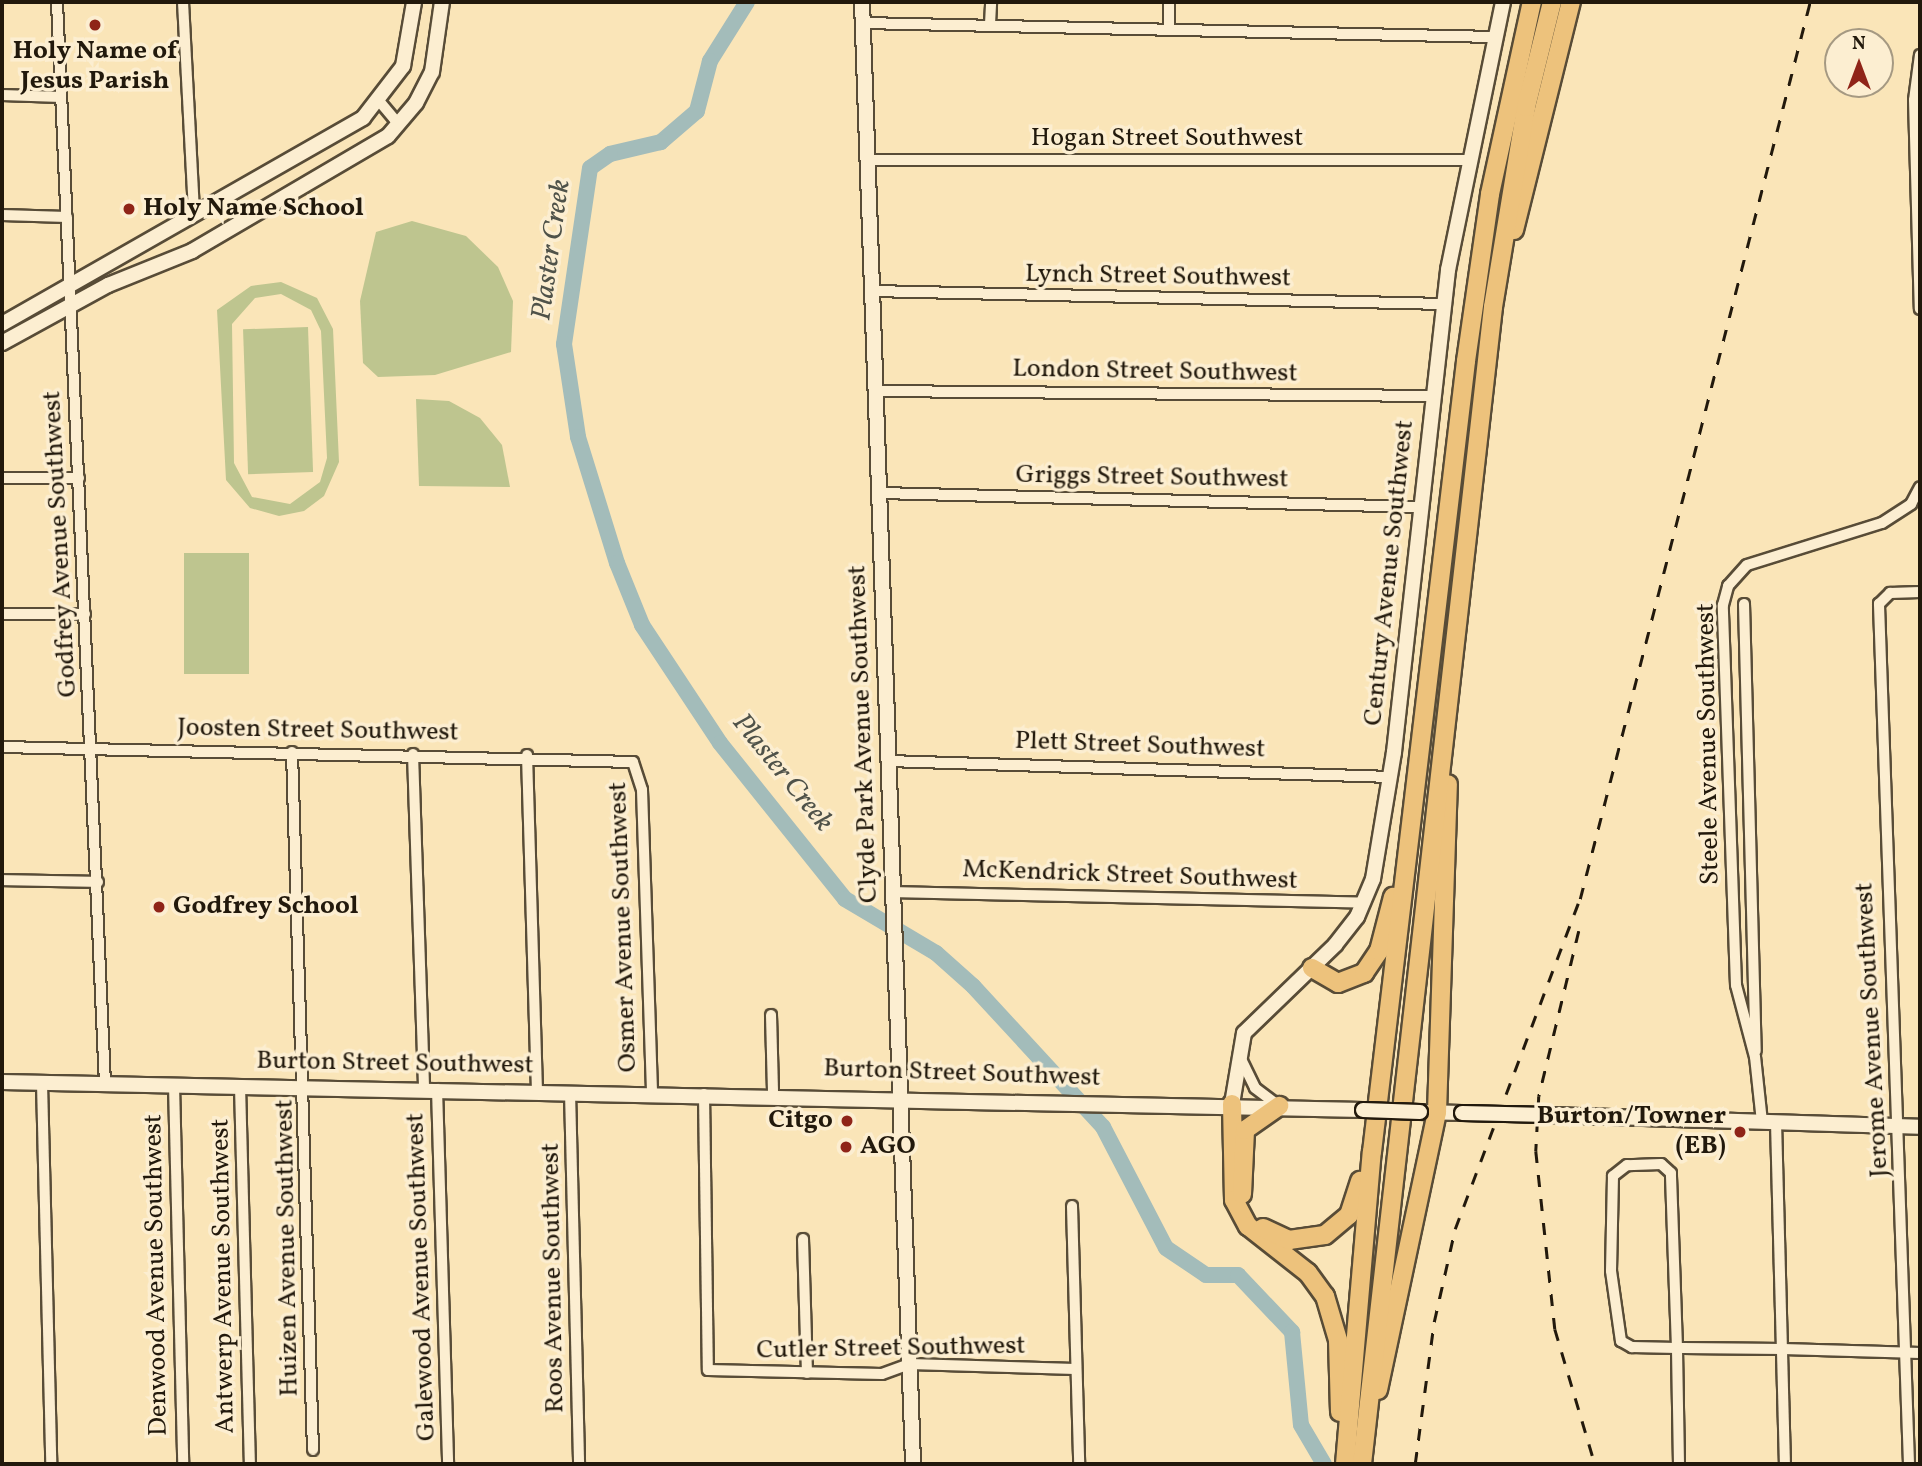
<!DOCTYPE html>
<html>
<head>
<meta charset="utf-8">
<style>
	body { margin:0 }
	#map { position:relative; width:1922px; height:1466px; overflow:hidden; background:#fae5b8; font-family:Vollkorn,serif }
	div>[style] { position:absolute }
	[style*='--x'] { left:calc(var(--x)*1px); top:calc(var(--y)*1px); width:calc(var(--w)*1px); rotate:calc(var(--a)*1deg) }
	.green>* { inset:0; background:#bec58f; transform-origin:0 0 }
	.river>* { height:16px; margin:-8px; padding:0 8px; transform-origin:8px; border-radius:8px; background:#a3bcba }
	.roads { filter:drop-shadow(2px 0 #584c37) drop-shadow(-2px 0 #584c37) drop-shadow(0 2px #584c37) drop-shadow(0 -2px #584c37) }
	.street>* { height:10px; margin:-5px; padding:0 5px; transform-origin:5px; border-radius:5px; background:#fceed1 }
	.secondary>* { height:14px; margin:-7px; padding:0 7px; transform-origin:7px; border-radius:7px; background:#fceed1 }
	.highway>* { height:18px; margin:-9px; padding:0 9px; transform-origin:9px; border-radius:9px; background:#edc27c }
	.rail>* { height:2.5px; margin-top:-1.25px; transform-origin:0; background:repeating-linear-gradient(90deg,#22190c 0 12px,transparent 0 24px) }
	.bridges { filter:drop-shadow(2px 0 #22190c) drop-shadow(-2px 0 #22190c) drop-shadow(0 2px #22190c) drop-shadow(0 -2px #22190c) }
	.secondary-bridge>* { height:14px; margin:-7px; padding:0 7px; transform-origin:7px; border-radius:7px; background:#fceed1 }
	.dots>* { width:19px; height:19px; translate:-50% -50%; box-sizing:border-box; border:4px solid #fceed1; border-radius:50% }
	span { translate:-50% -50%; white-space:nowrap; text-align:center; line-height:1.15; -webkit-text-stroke:7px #fceed1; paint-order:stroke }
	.poi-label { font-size:26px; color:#22190c; font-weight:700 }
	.left { translate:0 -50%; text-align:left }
	.right { translate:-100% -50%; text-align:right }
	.street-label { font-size:26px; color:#22190c }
	.water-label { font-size:28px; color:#4f5249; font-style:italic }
	.frame { position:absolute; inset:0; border:4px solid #22190c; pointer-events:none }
	.north { position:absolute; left:1824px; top:28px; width:70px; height:70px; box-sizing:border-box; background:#fceed1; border:2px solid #a59982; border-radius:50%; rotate:0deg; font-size:19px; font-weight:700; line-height:28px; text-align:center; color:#22190c }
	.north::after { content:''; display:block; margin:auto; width:24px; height:32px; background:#8f2418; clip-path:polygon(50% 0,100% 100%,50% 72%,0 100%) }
</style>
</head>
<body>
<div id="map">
	<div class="green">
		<i style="clip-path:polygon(412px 221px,466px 236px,498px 267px,513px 301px,511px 352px,435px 375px,378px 377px,363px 363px,360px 301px,376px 232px)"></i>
		<i style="clip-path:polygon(evenodd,281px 282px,317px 298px,333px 329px,339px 462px,324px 496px,304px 511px,279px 516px,250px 508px,226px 480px,217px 310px,251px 286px,281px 282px,281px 294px,311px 310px,321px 331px,327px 458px,320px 482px,290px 504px,252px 497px,234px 463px,232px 324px,255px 298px,281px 294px)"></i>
		<i style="left:308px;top:327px;width:145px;height:65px;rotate:88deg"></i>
		<i style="clip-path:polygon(416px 399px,449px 401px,480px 418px,502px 445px,510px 487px,419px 486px)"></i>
		<i style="left:184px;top:553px;width:65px;height:121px"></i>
	</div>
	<div class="river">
		<i style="--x:747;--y:2;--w:70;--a:122.1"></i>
		<i style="--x:710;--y:61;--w:52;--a:104.6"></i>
		<i style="--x:697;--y:111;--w:48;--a:139.3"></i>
		<i style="--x:661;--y:142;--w:52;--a:166.8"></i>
		<i style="--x:610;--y:154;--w:24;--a:145"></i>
		<i style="--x:590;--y:168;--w:178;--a:98.4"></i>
		<i style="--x:564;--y:344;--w:94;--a:81.4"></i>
		<i style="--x:578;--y:437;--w:132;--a:72.8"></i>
		<i style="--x:617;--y:563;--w:67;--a:68"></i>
		<i style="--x:642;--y:625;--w:141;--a:56.5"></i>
		<i style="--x:720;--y:743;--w:200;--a:51.3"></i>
		<i style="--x:845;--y:899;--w:106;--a:30.7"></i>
		<i style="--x:936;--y:953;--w:50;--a:41.7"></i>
		<i style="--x:973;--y:986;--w:192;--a:47.3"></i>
		<i style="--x:1103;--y:1127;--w:136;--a:62.5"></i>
		<i style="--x:1166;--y:1248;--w:48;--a:34"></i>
		<i style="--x:1206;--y:1275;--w:32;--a:0"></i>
		<i style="--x:1238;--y:1275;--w:79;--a:46.5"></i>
		<i style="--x:1292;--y:1332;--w:93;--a:84.5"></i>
		<i style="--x:1301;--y:1425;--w:45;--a:59.5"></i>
	</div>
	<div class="roads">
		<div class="street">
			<i style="--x:57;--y:2;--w:1082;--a:87.46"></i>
			<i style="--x:183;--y:2;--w:213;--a:87"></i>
			<i style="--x:863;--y:23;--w:630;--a:1.27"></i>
			<i style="--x:990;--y:24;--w:22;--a:-87"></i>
			<i style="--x:1169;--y:29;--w:27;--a:-90"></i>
			<i style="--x:1920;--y:55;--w:45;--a:97.6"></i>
			<i style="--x:1914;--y:100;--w:209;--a:88.4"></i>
			<i style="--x:2;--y:95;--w:59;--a:1.9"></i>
			<i style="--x:380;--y:102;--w:30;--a:50"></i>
			<i style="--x:868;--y:160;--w:599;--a:0"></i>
			<i style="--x:2;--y:215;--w:65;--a:1.8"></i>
			<i style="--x:872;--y:291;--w:572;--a:1.3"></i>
			<i style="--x:876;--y:391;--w:558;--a:0.51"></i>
			<i style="--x:2;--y:478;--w:77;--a:0"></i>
			<i style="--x:880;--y:493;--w:543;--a:1.48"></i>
			<i style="--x:1744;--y:604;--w:447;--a:88.5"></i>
			<i style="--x:2;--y:614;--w:83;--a:0"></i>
			<i style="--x:2;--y:747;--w:631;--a:1.36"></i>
			<i style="--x:633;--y:762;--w:29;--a:72"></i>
			<i style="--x:642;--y:790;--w:303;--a:88.1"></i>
			<i style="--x:292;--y:752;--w:698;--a:88.28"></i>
			<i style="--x:413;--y:754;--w:336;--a:88.1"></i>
			<i style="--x:527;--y:755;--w:336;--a:88.3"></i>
			<i style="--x:888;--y:761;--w:503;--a:1.82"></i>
			<i style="--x:2;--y:880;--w:96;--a:1.2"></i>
			<i style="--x:895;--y:892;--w:469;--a:1.3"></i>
			<i style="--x:771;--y:1015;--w:79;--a:88.5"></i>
			<i style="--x:1241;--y:1059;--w:32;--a:64"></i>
			<i style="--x:1255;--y:1088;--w:30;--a:37"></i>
			<i style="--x:42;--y:1083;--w:381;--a:88.6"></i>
			<i style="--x:174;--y:1085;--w:379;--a:88.6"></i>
			<i style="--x:240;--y:1086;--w:378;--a:88.5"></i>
			<i style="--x:437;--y:1089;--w:375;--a:88.3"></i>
			<i style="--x:570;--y:1092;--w:372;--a:88.6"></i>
			<i style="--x:704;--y:1094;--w:276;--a:89.2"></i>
			<i style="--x:708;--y:1370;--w:174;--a:1.3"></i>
			<i style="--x:882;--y:1374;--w:30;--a:-20"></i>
			<i style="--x:910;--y:1364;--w:165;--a:1.7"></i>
			<i style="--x:1762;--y:1122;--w:65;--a:-96.1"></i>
			<i style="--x:1755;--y:1057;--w:74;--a:-104.8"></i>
			<i style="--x:1736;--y:985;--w:380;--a:-92"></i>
			<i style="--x:1723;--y:605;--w:20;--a:-75"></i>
			<i style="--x:1728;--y:586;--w:28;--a:-48"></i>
			<i style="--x:1747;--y:565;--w:141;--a:-17.3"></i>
			<i style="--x:1882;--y:523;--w:35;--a:-33"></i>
			<i style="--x:1911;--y:504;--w:19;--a:-62"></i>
			<i style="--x:1776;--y:1122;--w:342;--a:88.5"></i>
			<i style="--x:1072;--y:1206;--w:258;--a:88.4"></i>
			<i style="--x:803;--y:1239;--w:134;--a:88.3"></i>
			<i style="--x:1679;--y:1464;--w:116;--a:-91"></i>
			<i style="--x:1677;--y:1348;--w:175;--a:-92"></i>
			<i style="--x:1671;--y:1173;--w:13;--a:-138"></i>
			<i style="--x:1661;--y:1164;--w:34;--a:178"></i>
			<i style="--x:1627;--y:1165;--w:18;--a:142"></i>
			<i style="--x:1613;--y:1176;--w:95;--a:91.2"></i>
			<i style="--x:1611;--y:1271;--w:71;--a:81.9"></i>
			<i style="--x:1621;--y:1341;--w:13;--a:29"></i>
			<i style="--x:1632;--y:1347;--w:45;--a:1.3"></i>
			<i style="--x:1677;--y:1348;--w:6;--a:0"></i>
			<i style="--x:1683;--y:1348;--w:100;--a:0.6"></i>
			<i style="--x:1783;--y:1349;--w:137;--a:1.7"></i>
			<i style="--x:1909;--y:1464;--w:861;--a:-92"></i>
			<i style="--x:1879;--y:604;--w:16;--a:-45"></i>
			<i style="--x:1890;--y:593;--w:30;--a:-2"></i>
		</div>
		<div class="secondary">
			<i style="--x:862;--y:2;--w:1463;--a:88"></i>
			<i style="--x:2;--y:324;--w:416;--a:-29.7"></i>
			<i style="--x:363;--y:118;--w:66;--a:-52.4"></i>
			<i style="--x:403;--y:66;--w:65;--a:-80.2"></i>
			<i style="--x:2;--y:343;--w:121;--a:-28.7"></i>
			<i style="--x:108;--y:285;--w:91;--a:-22"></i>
			<i style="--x:192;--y:251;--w:227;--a:-30.4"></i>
			<i style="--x:388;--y:136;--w:43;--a:-49.7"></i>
			<i style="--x:416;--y:103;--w:35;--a:-63"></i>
			<i style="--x:432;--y:72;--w:71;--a:-81.9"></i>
			<i style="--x:2;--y:1082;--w:1361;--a:1.18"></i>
			<i style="--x:1232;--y:1104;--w:72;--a:-80.4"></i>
			<i style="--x:1244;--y:1033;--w:127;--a:-44"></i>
			<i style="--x:1335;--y:945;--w:36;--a:-52"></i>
			<i style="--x:1357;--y:917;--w:41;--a:-67.2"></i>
			<i style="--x:1373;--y:879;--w:129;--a:-80.6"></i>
			<i style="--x:1394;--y:752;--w:485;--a:-83.6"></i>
			<i style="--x:1448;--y:270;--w:274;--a:-78.4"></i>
			<i style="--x:1420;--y:1112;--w:42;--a:1.4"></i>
			<i style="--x:1548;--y:1115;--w:372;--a:1.8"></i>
		</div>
		<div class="highway">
			<i style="--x:1514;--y:230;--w:235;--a:-76"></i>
			<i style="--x:1312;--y:968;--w:30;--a:30"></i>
			<i style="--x:1338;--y:983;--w:28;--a:-21"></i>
			<i style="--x:1364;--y:973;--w:27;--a:-56"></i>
			<i style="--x:1379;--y:951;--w:56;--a:-75.5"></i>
			<i style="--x:1232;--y:1104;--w:96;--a:88.8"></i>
			<i style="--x:1234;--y:1200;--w:30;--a:62"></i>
			<i style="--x:1248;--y:1226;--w:76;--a:38.1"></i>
			<i style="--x:1308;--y:1273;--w:29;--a:54"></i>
			<i style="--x:1325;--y:1296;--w:46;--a:73.5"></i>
			<i style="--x:1338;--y:1340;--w:72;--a:88.4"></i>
			<i style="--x:1242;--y:1194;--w:64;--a:-87.3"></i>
			<i style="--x:1245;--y:1130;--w:42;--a:-35.2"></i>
			<i style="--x:1263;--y:1228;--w:29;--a:25"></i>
			<i style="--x:1289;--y:1240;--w:36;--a:-8"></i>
			<i style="--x:1325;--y:1235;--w:31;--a:-40"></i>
			<i style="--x:1349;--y:1215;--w:36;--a:-72"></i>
			<i style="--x:1378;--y:1390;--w:284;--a:-78"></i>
			<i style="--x:1437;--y:1112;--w:328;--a:-88.1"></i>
			<i style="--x:1345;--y:1464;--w:313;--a:-85.1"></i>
			<i style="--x:1372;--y:1152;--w:797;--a:-83.22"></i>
			<i style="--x:1466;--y:361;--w:169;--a:-81.8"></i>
			<i style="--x:1490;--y:194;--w:197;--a:-77.7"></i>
			<i style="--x:1362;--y:1464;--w:1164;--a:-83.54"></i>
			<i style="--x:1493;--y:307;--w:203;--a:-80.6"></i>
			<i style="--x:1526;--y:107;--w:108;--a:-76.1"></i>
		</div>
	</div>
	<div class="rail">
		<i style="--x:1579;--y:931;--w:170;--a:103.6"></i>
		<i style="--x:1539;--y:1096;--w:55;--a:93.1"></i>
		<i style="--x:1536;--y:1151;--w:179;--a:83.9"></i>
		<i style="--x:1555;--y:1329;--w:141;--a:73.5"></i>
		<i style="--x:1415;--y:1464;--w:143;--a:-82.4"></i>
		<i style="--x:1434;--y:1322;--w:95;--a:-77.3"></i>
		<i style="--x:1455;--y:1229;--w:353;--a:-69.3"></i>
		<i style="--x:1580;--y:899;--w:926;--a:-75.62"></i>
	</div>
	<div class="bridges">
		<div class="secondary-bridge">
			<i style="--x:1363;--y:1110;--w:57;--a:2"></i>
			<i style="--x:1462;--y:1113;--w:86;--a:1.3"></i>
		</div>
	</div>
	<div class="dots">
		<i style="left:95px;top:25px;background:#8f2418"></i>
		<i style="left:129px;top:209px;background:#8f2418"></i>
		<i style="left:159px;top:907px;background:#8f2418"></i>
		<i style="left:847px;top:1121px;background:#8f2418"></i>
		<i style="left:1740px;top:1132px;background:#8f2418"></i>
		<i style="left:846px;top:1147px;background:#8f2418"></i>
	</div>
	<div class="poi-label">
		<span style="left:95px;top:67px">Holy Name of<br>Jesus Parish</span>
		<span class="left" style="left:143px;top:209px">Holy Name School</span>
		<span class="left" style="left:173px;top:907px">Godfrey School</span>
		<span class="right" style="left:1726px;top:1132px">Burton/Towner<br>(EB)</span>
		<span class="right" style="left:833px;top:1121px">Citgo</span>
		<span class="left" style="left:860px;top:1147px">AGO</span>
	</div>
	<div class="street-label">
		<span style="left:1167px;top:139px">Hogan Street Southwest</span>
		<span style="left:1158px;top:277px;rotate:1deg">Lynch Street Southwest</span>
		<span style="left:1155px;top:372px;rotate:1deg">London Street Southwest</span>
		<span style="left:1152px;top:478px;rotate:1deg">Griggs Street Southwest</span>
		<span style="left:61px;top:544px;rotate:-93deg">Godfrey Avenue Southwest</span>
		<span style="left:1390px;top:573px;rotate:-84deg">Century Avenue Southwest</span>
		<span style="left:318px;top:731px;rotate:1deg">Joosten Street Southwest</span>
		<span style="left:864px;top:734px;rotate:-92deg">Clyde Park Avenue Southwest</span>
		<span style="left:1709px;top:744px;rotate:-91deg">Steele Avenue Southwest</span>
		<span style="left:1140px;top:746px;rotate:2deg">Plett Street Southwest</span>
		<span style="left:1130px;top:876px;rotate:2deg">McKendrick Street Southwest</span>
		<span style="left:624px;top:927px;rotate:-92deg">Osmer Avenue Southwest</span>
		<span style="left:1873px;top:1030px;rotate:-93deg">Jerome Avenue Southwest</span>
		<span style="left:395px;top:1064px;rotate:1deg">Burton Street Southwest</span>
		<span style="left:962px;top:1074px;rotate:2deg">Burton Street Southwest</span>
		<span style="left:288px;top:1248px;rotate:-91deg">Huizen Avenue Southwest</span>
		<span style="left:157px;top:1275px;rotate:-91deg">Denwood Avenue Southwest</span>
		<span style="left:224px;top:1276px;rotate:-91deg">Antwerp Avenue Southwest</span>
		<span style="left:422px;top:1277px;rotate:-92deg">Galewood Avenue Southwest</span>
		<span style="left:554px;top:1278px;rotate:-91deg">Roos Avenue Southwest</span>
		<span style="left:891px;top:1349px;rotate:-1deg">Cutler Street Southwest</span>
	</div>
	<div class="water-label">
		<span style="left:552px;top:250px;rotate:-82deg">Plaster Creek</span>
		<span style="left:782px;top:773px;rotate:51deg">Plaster Creek</span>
	</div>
	<div class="frame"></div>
	<div class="north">N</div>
</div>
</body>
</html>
